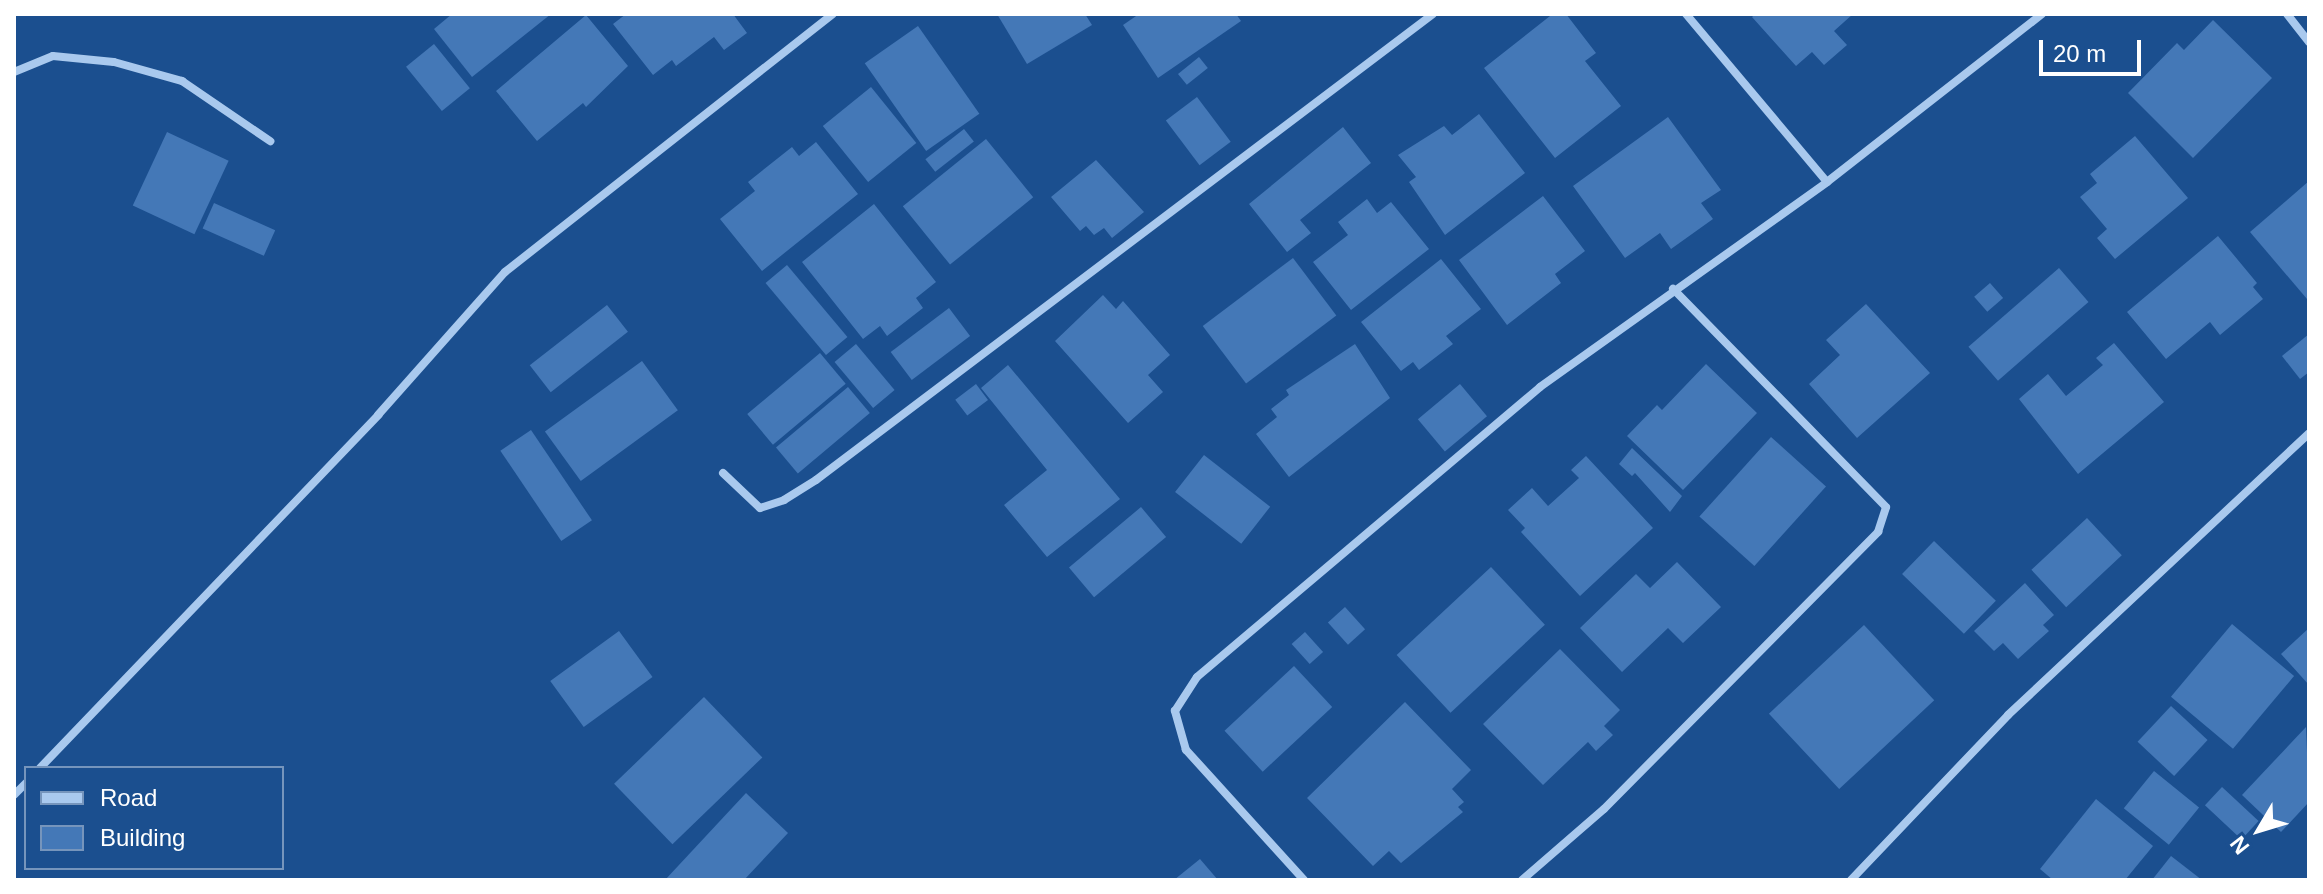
<!DOCTYPE html>
<html>
<head>
<meta charset="utf-8">
<style>
	body { margin:0 }
	#map { position:relative; width:2323px; height:894px; overflow:hidden; background:#1b4f8f; font-family:Arial,sans-serif }
	div>[style] { position:absolute }
	[style*='--x'] { left:calc(var(--x)*1px); top:calc(var(--y)*1px); width:calc(var(--w)*1px); rotate:calc(var(--a)*1deg) }
	.building>* { inset:0; background:#4478b7; transform-origin:0 0 }
	.minor>* { height:8px; margin:-4px; padding:0 4px; transform-origin:4px; border-radius:4px; background:#a9c9ee }
	span { translate:-50% -50%; white-space:nowrap; text-align:center; line-height:1.15; -webkit-text-stroke:7px #1b4f8f; paint-order:stroke }
	.frame { position:absolute; inset:0; border:16px solid #fff; pointer-events:none }
	.legend { position:absolute; left:24px; top:766px; width:260px; height:104px; box-sizing:border-box; background:#1b4f8f; border:2px solid #7695bc; margin:0; padding:10px 14px; list-style:none; font-size:24px; color:#fff }
	.legend li { display:flex; align-items:center; gap:16px; height:40px }
	.legend b { width:40px; border:2px solid #7695bc }
	.north { position:absolute; left:2219px; top:790px; width:80px; height:80px; -webkit-text-stroke:6px #1b4f8f; paint-order:stroke; rotate:232deg; font-size:22px; font-weight:700; line-height:32px; text-align:center; color:#fff }
	.north::after { content:''; display:block; margin:auto; width:28px; height:36px; background:#fff; clip-path:polygon(50% 0,100% 100%,50% 72%,0 100%) }
	.scale { position:absolute; left:2039px; top:40px; width:102px; height:36px; box-sizing:border-box; border:4px solid #fff; border-top:0; padding-left:10px; font-size:24px; line-height:28px; white-space:nowrap; color:#fff; -webkit-text-stroke:6px #1b4f8f; paint-order:stroke }
</style>
</head>
<body>
<div id="map">
	<div class="building">
		<i style="clip-path:polygon(452px 14px,551px 14px,472px 77px,434px 29px)"></i>
		<i style="clip-path:polygon(626px 14px,733px 14px,747px 33px,724px 50px,714px 37px,676px 66px,672px 60px,653px 75px,613px 24px)"></i>
		<i style="clip-path:polygon(997px 14px,1085px 14px,1092px 25px,1027px 64px)"></i>
		<i style="clip-path:polygon(1139px 14px,1236px 14px,1241px 21px,1158px 78px,1123px 25px)"></i>
		<i style="clip-path:polygon(1566px 14px,1596px 53px,1585px 61px,1621px 106px,1555px 158px,1484px 68px,1550px 16px)"></i>
		<i style="clip-path:polygon(1755px 14px,1853px 14px,1834px 31px,1847px 45px,1824px 65px,1812px 52px,1796px 66px,1752px 17px)"></i>
		<i style="clip-path:polygon(586px 15px,628px 66px,586px 107px,583px 103px,537px 141px,496px 91px)"></i>
		<i style="clip-path:polygon(2213px 20px,2272px 78px,2193px 158px,2128px 93px,2177px 43px,2184px 50px)"></i>
		<i style="left:918px;top:26px;width:107px;height:65px;rotate:55deg"></i>
		<i style="left:434px;top:44px;width:57px;height:36px;rotate:51deg"></i>
		<i style="left:1199px;top:57px;width:14px;height:27px;rotate:51deg"></i>
		<i style="left:871px;top:87px;width:72px;height:62px;rotate:51deg"></i>
		<i style="left:1197px;top:97px;width:56px;height:39px;rotate:53deg"></i>
		<i style="clip-path:polygon(1479px 114px,1525px 173px,1445px 235px,1409px 182px,1416px 177px,1398px 155px,1444px 126px,1452px 135px)"></i>
		<i style="clip-path:polygon(1668px 117px,1721px 190px,1701px 203px,1713px 219px,1671px 249px,1660px 233px,1625px 258px,1573px 186px)"></i>
		<i style="clip-path:polygon(1343px 127px,1371px 163px,1300px 220px,1311px 233px,1287px 252px,1249px 204px)"></i>
		<i style="left:964px;top:129px;width:16px;height:49px;rotate:52deg"></i>
		<i style="left:167px;top:132px;width:68px;height:81px;rotate:25deg"></i>
		<i style="clip-path:polygon(2135px 136px,2188px 198px,2115px 259px,2097px 238px,2107px 229px,2080px 197px,2097px 183px,2090px 174px)"></i>
		<i style="left:986px;top:139px;width:75px;height:107px;rotate:51deg"></i>
		<i style="clip-path:polygon(816px 142px,858px 194px,762px 271px,720px 219px,755px 191px,748px 182px,792px 147px,799px 156px)"></i>
		<i style="clip-path:polygon(1096px 160px,1144px 212px,1112px 238px,1104px 228px,1094px 235px,1086px 226px,1080px 231px,1051px 197px)"></i>
		<i style="clip-path:polygon(2309px 181px,2309px 297px,2307px 299px,2250px 232px)"></i>
		<i style="clip-path:polygon(1543px 196px,1585px 251px,1555px 274px,1561px 283px,1507px 325px,1459px 260px)"></i>
		<i style="clip-path:polygon(1367px 199px,1377px 213px,1391px 202px,1429px 249px,1351px 310px,1313px 262px,1348px 235px,1338px 222px)"></i>
		<i style="left:214px;top:203px;width:67px;height:28px;rotate:24deg"></i>
		<i style="clip-path:polygon(874px 204px,936px 282px,916px 298px,923px 308px,887px 336px,880px 326px,863px 339px,802px 262px)"></i>
		<i style="clip-path:polygon(2218px 236px,2257px 283px,2253px 287px,2263px 299px,2220px 335px,2210px 322px,2166px 359px,2127px 312px)"></i>
		<i style="left:1293px;top:258px;width:72px;height:113px;rotate:53deg"></i>
		<i style="clip-path:polygon(1441px 259px,1481px 309px,1446px 336px,1453px 344px,1419px 370px,1413px 362px,1401px 371px,1361px 322px)"></i>
		<i style="left:787px;top:265px;width:94px;height:28px;rotate:50deg"></i>
		<i style="left:2059px;top:268px;width:45px;height:120px;rotate:49deg"></i>
		<i style="left:1990px;top:283px;width:20px;height:21px;rotate:49deg"></i>
		<i style="clip-path:polygon(1103px 295px,1116px 309px,1123px 301px,1170px 355px,1148px 375px,1163px 392px,1128px 423px,1055px 341px)"></i>
		<i style="clip-path:polygon(1866px 304px,1930px 373px,1857px 438px,1809px 384px,1840px 355px,1826px 340px)"></i>
		<i style="left:607px;top:305px;width:34px;height:98px;rotate:52deg"></i>
		<i style="left:949px;top:308px;width:35px;height:73px;rotate:53deg"></i>
		<i style="clip-path:polygon(2309px 334px,2309px 372px,2300px 379px,2282px 356px)"></i>
		<i style="clip-path:polygon(2114px 343px,2164px 402px,2078px 474px,2019px 399px,2048px 374px,2066px 396px,2103px 365px,2096px 358px)"></i>
		<i style="left:856px;top:344px;width:60px;height:28px;rotate:50deg"></i>
		<i style="clip-path:polygon(1355px 344px,1390px 398px,1289px 477px,1256px 434px,1277px 417px,1271px 409px,1289px 395px,1286px 390px)"></i>
		<i style="left:820px;top:353px;width:40px;height:95px;rotate:50deg"></i>
		<i style="left:642px;top:361px;width:61px;height:120px;rotate:54deg"></i>
		<i style="clip-path:polygon(1706px 364px,1757px 413px,1683px 490px,1627px 436px,1657px 405px,1662px 410px)"></i>
		<i style="clip-path:polygon(1008px 365px,1120px 499px,1047px 557px,1004px 505px,1047px 470px,981px 388px)"></i>
		<i style="left:976px;top:384px;width:20px;height:26px;rotate:53deg"></i>
		<i style="left:1460px;top:384px;width:42px;height:55px;rotate:50deg"></i>
		<i style="left:848px;top:387px;width:34px;height:94px;rotate:50deg"></i>
		<i style="left:531px;top:430px;width:109px;height:37px;rotate:56deg"></i>
		<i style="left:1771px;top:437px;width:74px;height:107px;rotate:42deg"></i>
		<i style="clip-path:polygon(1632px 448px,1682px 496px,1670px 512px,1635px 473px,1632px 476px,1619px 464px)"></i>
		<i style="left:1204px;top:455px;width:84px;height:47px;rotate:38deg"></i>
		<i style="clip-path:polygon(1586px 456px,1653px 528px,1580px 596px,1521px 532px,1525px 528px,1508px 510px,1532px 488px,1548px 506px,1579px 478px,1571px 470px)"></i>
		<i style="left:1141px;top:507px;width:39px;height:94px;rotate:50deg"></i>
		<i style="left:2087px;top:518px;width:51px;height:76px;rotate:47deg"></i>
		<i style="left:1934px;top:541px;width:86px;height:46px;rotate:44deg"></i>
		<i style="clip-path:polygon(1677px 562px,1721px 607px,1683px 643px,1668px 628px,1622px 672px,1580px 628px,1636px 574px,1650px 588px)"></i>
		<i style="left:1491px;top:567px;width:79px;height:129px;rotate:47deg"></i>
		<i style="clip-path:polygon(2025px 583px,2054px 615px,2043px 625px,2049px 631px,2018px 659px,2003px 643px,1994px 651px,1974px 631px)"></i>
		<i style="left:1345px;top:607px;width:30px;height:23px;rotate:48deg"></i>
		<i style="left:2232px;top:624px;width:81px;height:95px;rotate:40deg"></i>
		<i style="left:1864px;top:625px;width:103px;height:130px;rotate:47deg"></i>
		<i style="clip-path:polygon(2309px 628px,2309px 685px,2281px 654px)"></i>
		<i style="left:619px;top:631px;width:57px;height:85px;rotate:54deg"></i>
		<i style="left:1305px;top:632px;width:27px;height:18px;rotate:48deg"></i>
		<i style="clip-path:polygon(1560px 649px,1620px 710px,1604px 726px,1613px 735px,1596px 751px,1588px 742px,1543px 785px,1483px 724px)"></i>
		<i style="left:1294px;top:666px;width:56px;height:95px;rotate:47deg"></i>
		<i style="left:704px;top:697px;width:84px;height:125px;rotate:46deg"></i>
		<i style="clip-path:polygon(1405px 702px,1471px 770px,1452px 789px,1464px 802px,1458px 807px,1463px 812px,1401px 863px,1389px 851px,1373px 866px,1307px 798px)"></i>
		<i style="left:2171px;top:706px;width:50px;height:49px;rotate:43deg"></i>
		<i style="clip-path:polygon(2306px 727px,2309px 802px,2281px 832px,2242px 795px)"></i>
		<i style="left:2154px;top:771px;width:58px;height:48px;rotate:39deg"></i>
		<i style="left:2222px;top:787px;width:50px;height:25px;rotate:43deg"></i>
		<i style="clip-path:polygon(746px 793px,788px 833px,744px 880px,665px 880px)"></i>
		<i style="clip-path:polygon(2096px 799px,2153px 846px,2125px 880px,2053px 880px,2040px 869px)"></i>
		<i style="clip-path:polygon(2171px 856px,2202px 880px,2152px 880px)"></i>
		<i style="clip-path:polygon(1200px 859px,1218px 880px,1174px 880px)"></i>
	</div>
	<div class="minor">
		<i style="--x:1686;--y:14;--w:219;--a:50"></i>
		<i style="--x:2287;--y:14;--w:36;--a:52"></i>
		<i style="--x:14;--y:72;--w:42;--a:-22.3"></i>
		<i style="--x:53;--y:56;--w:61;--a:5.6"></i>
		<i style="--x:114;--y:62;--w:71;--a:15.6"></i>
		<i style="--x:182;--y:81;--w:107;--a:34.3"></i>
		<i style="--x:723;--y:473;--w:51;--a:43.4"></i>
		<i style="--x:760;--y:508;--w:25;--a:-18"></i>
		<i style="--x:784;--y:500;--w:38;--a:-32"></i>
		<i style="--x:816;--y:480;--w:773;--a:-37.06"></i>
		<i style="--x:40;--y:768;--w:489;--a:-46.2"></i>
		<i style="--x:378;--y:415;--w:191;--a:-48.4"></i>
		<i style="--x:505;--y:272;--w:417;--a:-38.2"></i>
		<i style="--x:14;--y:795;--w:17;--a:-45"></i>
		<i style="--x:1304;--y:880;--w:176;--a:-132.2"></i>
		<i style="--x:1186;--y:750;--w:41;--a:-105.8"></i>
		<i style="--x:1175;--y:711;--w:40;--a:-57.1"></i>
		<i style="--x:1197;--y:677;--w:449;--a:-40.2"></i>
		<i style="--x:1540;--y:387;--w:353;--a:-35.5"></i>
		<i style="--x:1827;--y:182;--w:273;--a:-38"></i>
		<i style="--x:1522;--y:880;--w:108;--a:-40.9"></i>
		<i style="--x:1604;--y:809;--w:390;--a:-45.3"></i>
		<i style="--x:1878;--y:532;--w:26;--a:-72"></i>
		<i style="--x:1886;--y:507;--w:305;--a:-134.3"></i>
		<i style="--x:1851;--y:880;--w:228;--a:-46.4"></i>
		<i style="--x:2008;--y:715;--w:412;--a:-43.1"></i>
	</div>
	<div class="frame"></div>
	<ul class="legend">
	<li><b style="height:10px;background:#a9c9ee"></b>Road</li>
	<li><b style="height:22px;background:#4478b7"></b>Building</li>
	</ul>
	<div class="north">N</div>
	<div class="scale">20 m</div>
</div>
</body>
</html>
